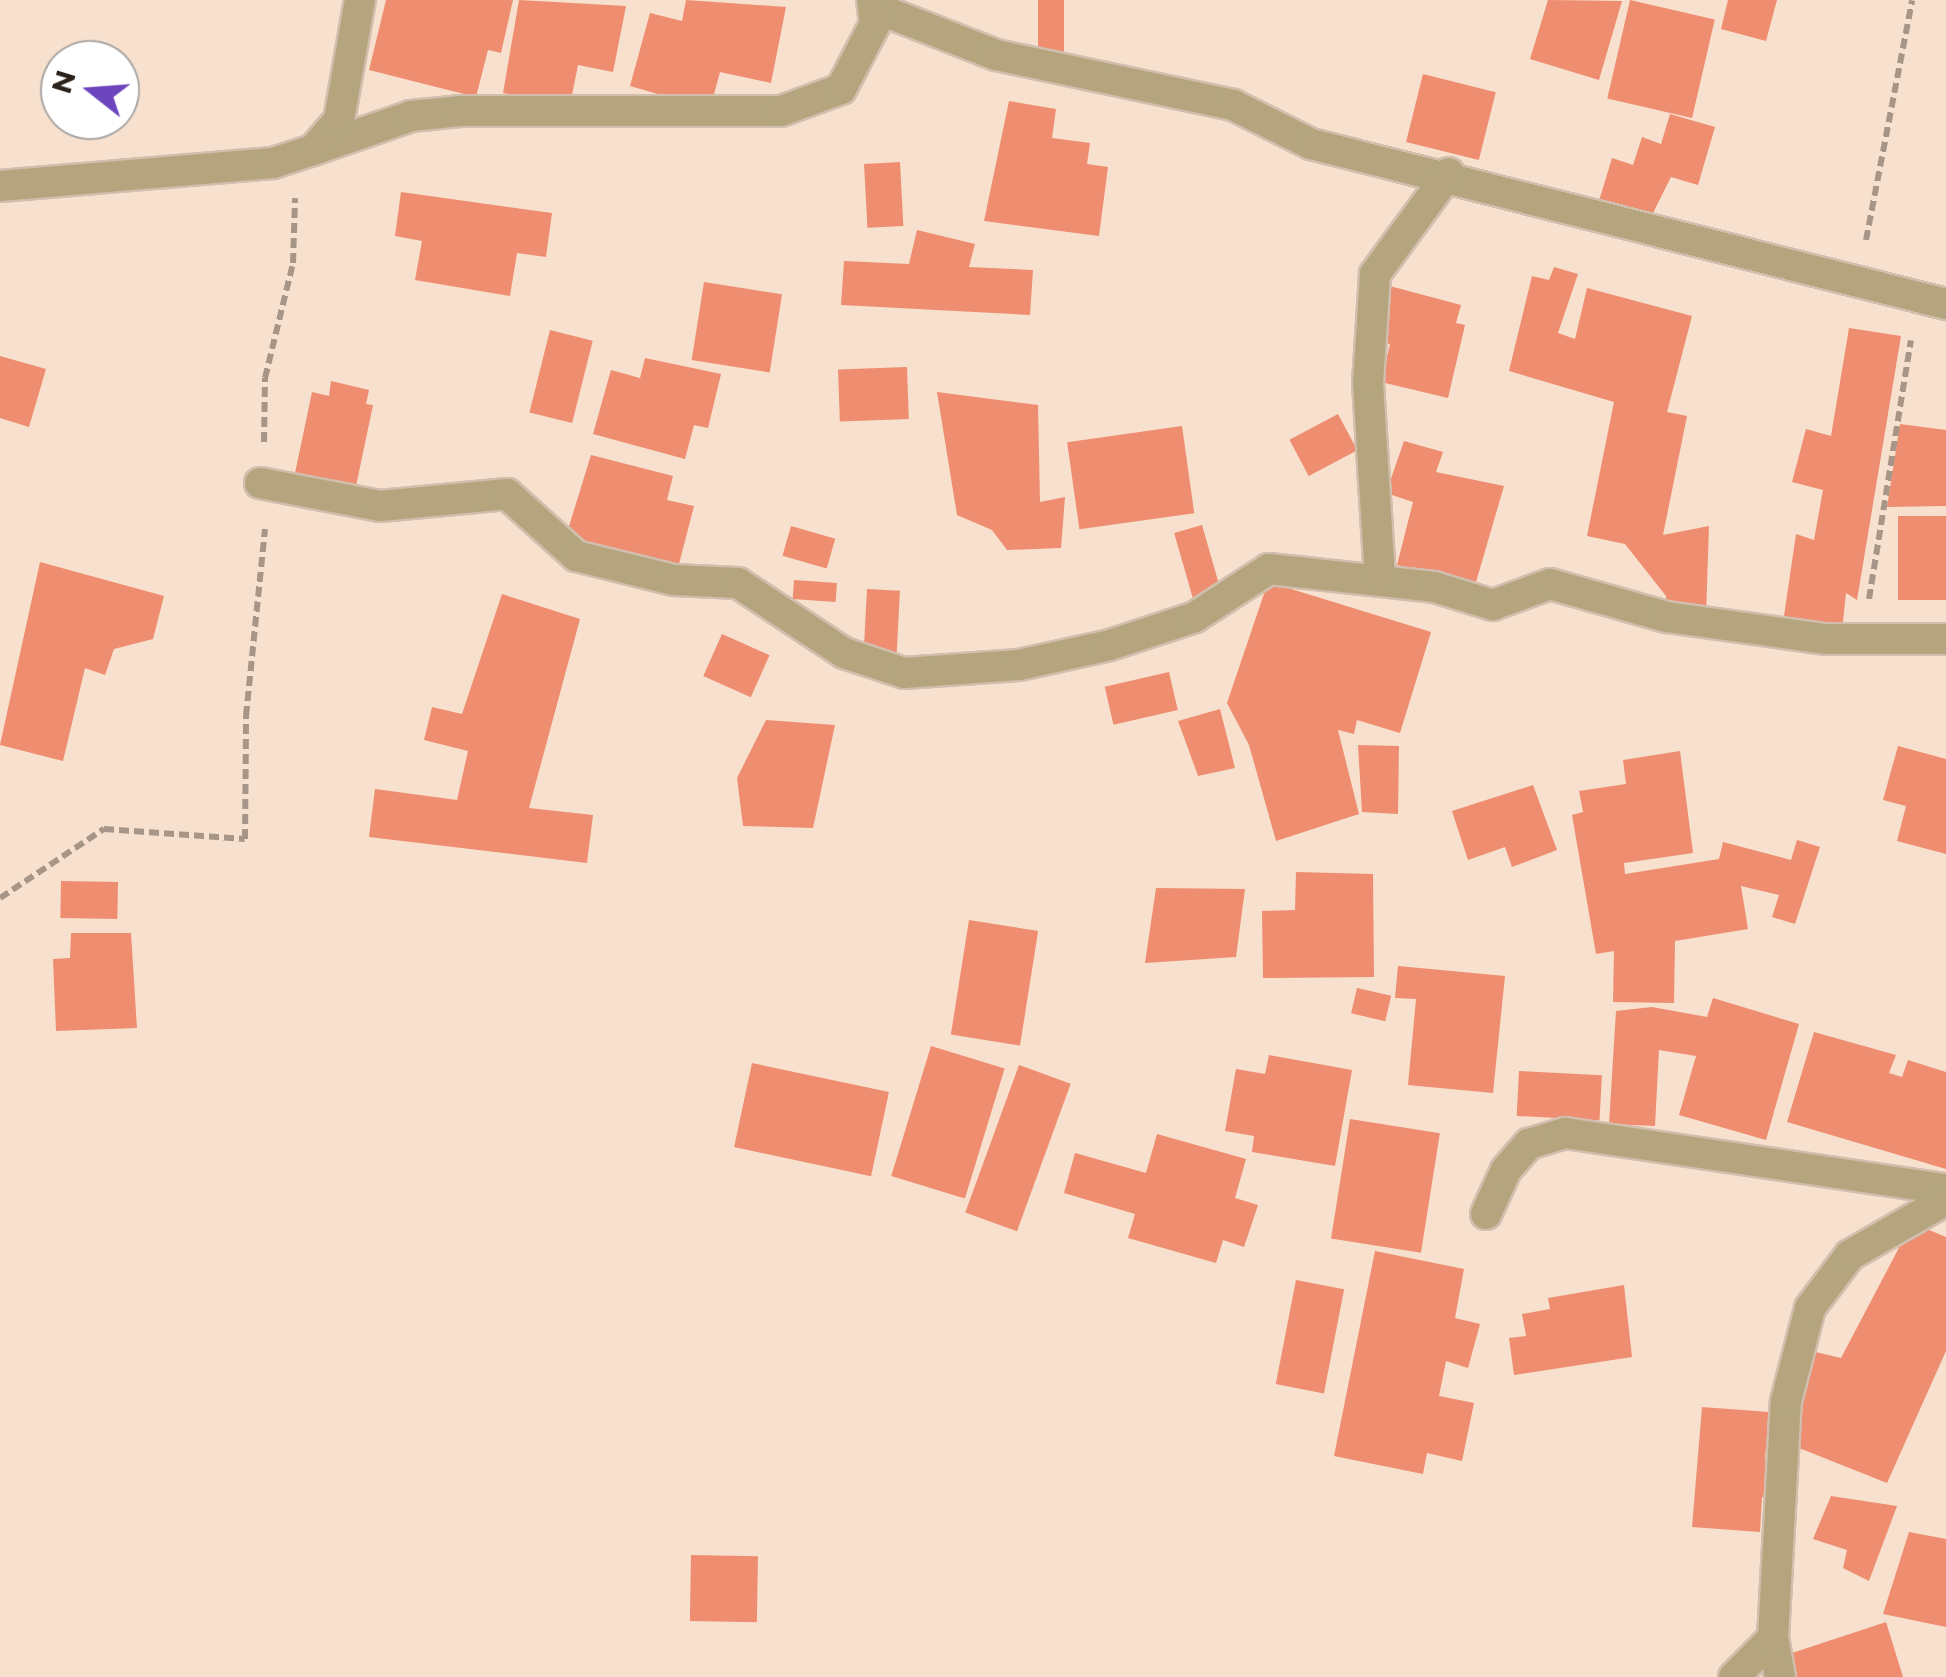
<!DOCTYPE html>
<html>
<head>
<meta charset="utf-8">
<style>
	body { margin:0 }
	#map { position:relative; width:1946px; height:1677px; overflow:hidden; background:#f7e0cd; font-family:Montserrat,sans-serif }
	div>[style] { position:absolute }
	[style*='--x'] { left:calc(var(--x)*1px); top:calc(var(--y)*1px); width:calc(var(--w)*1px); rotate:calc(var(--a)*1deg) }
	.building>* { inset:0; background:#ee8d70; transform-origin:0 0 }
	.path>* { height:6px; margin-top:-3px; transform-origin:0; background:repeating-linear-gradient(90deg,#a79687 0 10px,transparent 0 15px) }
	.roads { filter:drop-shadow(2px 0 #d2bead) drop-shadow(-2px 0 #d2bead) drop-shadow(0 2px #d2bead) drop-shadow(0 -2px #d2bead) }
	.street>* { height:30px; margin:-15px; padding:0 15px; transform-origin:15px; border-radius:15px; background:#b4a57e }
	span { translate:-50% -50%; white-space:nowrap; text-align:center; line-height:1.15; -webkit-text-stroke:8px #fff; paint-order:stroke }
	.north { position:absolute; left:40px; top:40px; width:100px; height:100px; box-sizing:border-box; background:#fff; border:2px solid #aaa6a3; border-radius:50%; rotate:287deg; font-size:28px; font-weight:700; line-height:40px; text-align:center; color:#2a211a }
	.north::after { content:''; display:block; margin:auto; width:35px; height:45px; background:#6d46be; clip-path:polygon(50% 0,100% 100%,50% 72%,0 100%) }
</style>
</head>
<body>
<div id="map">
	<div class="building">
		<i style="clip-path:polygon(386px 0,513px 0,501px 53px,488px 50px,476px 97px,369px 70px)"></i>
		<i style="clip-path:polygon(519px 0,626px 6px,613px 72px,578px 65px,570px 105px,503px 93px)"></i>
		<i style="clip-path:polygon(686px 0,786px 7px,771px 83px,720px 72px,710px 109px,630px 86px,650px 13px,682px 21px)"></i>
		<i style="left:1038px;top:0;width:26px;height:55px"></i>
		<i style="clip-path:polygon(1548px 0,1622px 1px,1599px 80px,1530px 59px)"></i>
		<i style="left:1630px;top:0;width:87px;height:101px;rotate:13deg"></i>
		<i style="clip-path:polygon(1728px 0,1777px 0,1766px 41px,1721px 29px)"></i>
		<i style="left:1423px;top:74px;width:75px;height:70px;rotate:14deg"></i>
		<i style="clip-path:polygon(1009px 101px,1056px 109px,1052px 138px,1090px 143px,1087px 164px,1108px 167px,1099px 236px,984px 221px)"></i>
		<i style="clip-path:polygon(1670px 114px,1715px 127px,1698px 185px,1671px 177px,1651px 217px,1599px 201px,1612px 158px,1633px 165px,1642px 137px,1661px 144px)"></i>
		<i style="left:900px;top:162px;width:64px;height:36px;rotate:87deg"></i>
		<i style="clip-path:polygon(401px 192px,552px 213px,546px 257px,517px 253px,510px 296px,415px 280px,422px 241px,395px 236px)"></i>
		<i style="clip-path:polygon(917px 230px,975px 244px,969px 267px,1033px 270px,1030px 315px,841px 305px,844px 261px,909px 264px)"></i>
		<i style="clip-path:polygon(1554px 267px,1578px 274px,1558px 333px,1575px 339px,1587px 288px,1692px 316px,1667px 412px,1687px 416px,1663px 535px,1709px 526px,1706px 615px,1665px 611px,1666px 596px,1625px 544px,1587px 536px,1614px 402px,1509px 371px,1532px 276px,1549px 280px)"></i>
		<i style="left:704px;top:282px;width:79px;height:79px;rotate:9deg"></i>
		<i style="clip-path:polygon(1386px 285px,1461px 305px,1456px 323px,1465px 325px,1448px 398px,1381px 382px,1390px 344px,1371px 339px)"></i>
		<i style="clip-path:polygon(1849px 328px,1901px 336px,1857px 600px,1846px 593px,1842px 631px,1784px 616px,1796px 534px,1814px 540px,1823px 490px,1792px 482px,1806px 429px,1831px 436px)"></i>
		<i style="left:550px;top:330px;width:44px;height:85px;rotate:14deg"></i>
		<i style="clip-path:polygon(0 356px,46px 369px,29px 427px,0 418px)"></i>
		<i style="clip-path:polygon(645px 358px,721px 374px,708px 428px,694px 425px,685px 459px,593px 434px,611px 370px,640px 378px)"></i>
		<i style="left:907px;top:367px;width:52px;height:69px;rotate:88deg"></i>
		<i style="clip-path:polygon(331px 381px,369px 390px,366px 404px,373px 405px,355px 491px,294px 478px,312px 392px,329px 396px)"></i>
		<i style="clip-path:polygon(937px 392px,1038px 405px,1040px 502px,1065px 497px,1061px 548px,1007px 550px,992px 530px,957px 515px)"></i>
		<i style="left:1338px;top:414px;width:41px;height:55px;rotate:62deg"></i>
		<i style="clip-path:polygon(1900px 424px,1946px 430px,1946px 506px,1887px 507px)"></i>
		<i style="left:1182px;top:426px;width:88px;height:116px;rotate:82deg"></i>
		<i style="clip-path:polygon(1404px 441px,1443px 452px,1436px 472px,1504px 486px,1476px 582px,1397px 565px,1413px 502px,1386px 493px)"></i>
		<i style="clip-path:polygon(591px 455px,673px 476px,667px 500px,694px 506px,679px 564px,566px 536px)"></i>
		<i style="left:1898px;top:516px;width:48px;height:84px"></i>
		<i style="left:1202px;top:525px;width:70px;height:29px;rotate:74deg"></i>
		<i style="left:791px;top:526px;width:46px;height:31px;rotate:16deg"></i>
		<i style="clip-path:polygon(40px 562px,164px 596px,153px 639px,114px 649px,105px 675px,85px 668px,63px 761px,0 745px)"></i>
		<i style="left:794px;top:580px;width:43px;height:19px;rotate:4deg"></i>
		<i style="clip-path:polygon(1268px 582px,1431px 632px,1400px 733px,1357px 720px,1354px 734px,1338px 730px,1359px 814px,1276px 841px,1249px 745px,1227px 703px)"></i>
		<i style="left:867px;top:589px;width:33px;height:62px;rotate:3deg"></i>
		<i style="clip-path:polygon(502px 594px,580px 619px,529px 808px,593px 815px,587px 863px,369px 837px,375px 789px,457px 800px,468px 751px,424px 740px,432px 707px,462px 714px)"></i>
		<i style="left:722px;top:634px;width:52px;height:46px;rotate:24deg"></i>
		<i style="left:1169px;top:672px;width:39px;height:66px;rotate:77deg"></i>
		<i style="clip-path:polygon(1220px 709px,1235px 768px,1198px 776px,1178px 721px)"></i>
		<i style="clip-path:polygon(766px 720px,835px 725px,813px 828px,743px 826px,737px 778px)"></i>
		<i style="clip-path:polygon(1358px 745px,1399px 746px,1398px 814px,1362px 812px)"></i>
		<i style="clip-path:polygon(1898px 746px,1946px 759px,1946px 854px,1897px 841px,1906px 806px,1883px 800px)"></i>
		<i style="clip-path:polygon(1680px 751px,1693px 853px,1624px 863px,1625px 874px,1719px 859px,1723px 842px,1791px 860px,1797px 840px,1820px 847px,1795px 924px,1772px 917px,1779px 895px,1741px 886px,1748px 929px,1675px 941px,1674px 1003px,1613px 1002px,1614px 951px,1596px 954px,1572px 815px,1583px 812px,1579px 791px,1626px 784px,1623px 760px)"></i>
		<i style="clip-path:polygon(1533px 785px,1557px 850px,1512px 867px,1505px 847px,1468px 860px,1452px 811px)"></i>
		<i style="clip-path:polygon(1296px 872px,1373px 874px,1374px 977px,1263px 978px,1262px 911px,1295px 910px)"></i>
		<i style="left:61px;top:881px;width:57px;height:37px;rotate:1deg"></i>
		<i style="clip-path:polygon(1156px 888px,1245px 889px,1236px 957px,1145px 963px)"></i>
		<i style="left:969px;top:920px;width:70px;height:116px;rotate:9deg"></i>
		<i style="clip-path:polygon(71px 933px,131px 933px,137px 1028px,56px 1031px,53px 959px,70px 958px)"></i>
		<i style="clip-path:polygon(1398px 966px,1505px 976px,1493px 1093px,1408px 1085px,1416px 999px,1395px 998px)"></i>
		<i style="left:1357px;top:988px;width:35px;height:26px;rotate:13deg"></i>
		<i style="clip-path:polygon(1713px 998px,1799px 1024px,1766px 1140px,1679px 1115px,1696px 1056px,1659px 1050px,1655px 1126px,1609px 1124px,1616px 1011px,1652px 1007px,1707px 1017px)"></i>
		<i style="clip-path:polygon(1814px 1032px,1896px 1055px,1889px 1073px,1902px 1077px,1908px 1060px,1946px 1072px,1946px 1169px,1787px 1122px)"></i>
		<i style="left:931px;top:1046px;width:77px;height:136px;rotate:17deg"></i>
		<i style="clip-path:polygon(1269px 1055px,1352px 1070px,1335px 1166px,1252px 1152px,1254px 1136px,1225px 1131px,1236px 1069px,1265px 1074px)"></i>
		<i style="left:752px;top:1063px;width:140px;height:86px;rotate:12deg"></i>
		<i style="left:1019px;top:1065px;width:55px;height:157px;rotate:20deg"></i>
		<i style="left:1519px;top:1071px;width:83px;height:45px;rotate:3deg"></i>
		<i style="left:1350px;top:1119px;width:91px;height:121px;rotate:9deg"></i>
		<i style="clip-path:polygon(1157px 1134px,1246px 1159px,1235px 1198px,1258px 1205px,1244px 1247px,1223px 1240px,1216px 1263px,1128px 1238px,1135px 1214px,1064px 1193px,1075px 1153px,1146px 1173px)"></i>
		<i style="clip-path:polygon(1912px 1223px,1946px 1237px,1946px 1351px,1887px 1483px,1794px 1446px,1811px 1351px,1841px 1358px)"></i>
		<i style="clip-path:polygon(1375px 1251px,1464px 1269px,1455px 1318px,1480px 1324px,1468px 1368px,1446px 1361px,1439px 1396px,1474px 1403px,1462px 1461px,1427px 1453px,1423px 1474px,1334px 1456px)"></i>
		<i style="left:1296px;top:1280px;width:49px;height:106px;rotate:11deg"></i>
		<i style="clip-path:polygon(1624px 1285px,1632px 1357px,1514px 1375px,1509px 1338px,1526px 1336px,1522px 1314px,1550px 1309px,1548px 1298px)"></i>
		<i style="clip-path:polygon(1702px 1407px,1769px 1412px,1765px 1459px,1781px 1461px,1776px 1499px,1762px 1497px,1760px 1532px,1692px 1527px)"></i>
		<i style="clip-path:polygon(1831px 1496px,1897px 1506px,1869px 1581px,1843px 1568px,1847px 1550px,1813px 1539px)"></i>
		<i style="clip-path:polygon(1909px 1532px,1946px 1539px,1946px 1627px,1883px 1614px)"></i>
		<i style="left:691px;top:1555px;width:67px;height:66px;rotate:1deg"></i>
		<i style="clip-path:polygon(1886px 1622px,1903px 1677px,1793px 1677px,1786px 1655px)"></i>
	</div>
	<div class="path">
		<i style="--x:1866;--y:240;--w:244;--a:-79.1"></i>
		<i style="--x:264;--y:442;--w:64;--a:-89.1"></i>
		<i style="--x:265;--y:378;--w:118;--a:-76.3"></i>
		<i style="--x:293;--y:263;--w:65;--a:-88.2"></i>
		<i style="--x:1869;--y:599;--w:262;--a:-80.8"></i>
		<i style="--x:0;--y:898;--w:125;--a:-33.6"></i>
		<i style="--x:104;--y:829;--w:141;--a:4.1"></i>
		<i style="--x:245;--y:839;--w:123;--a:-89.5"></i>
		<i style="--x:246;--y:716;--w:188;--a:-84.2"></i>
	</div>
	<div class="roads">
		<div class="street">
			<i style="--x:876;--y:8;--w:129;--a:21.4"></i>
			<i style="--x:996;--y:55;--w:242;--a:11.9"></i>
			<i style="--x:1233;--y:105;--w:87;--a:26.6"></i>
			<i style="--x:1311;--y:144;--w:655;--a:14.14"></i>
			<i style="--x:313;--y:150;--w:104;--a:-19.1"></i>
			<i style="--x:411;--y:116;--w:49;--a:-5.8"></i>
			<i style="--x:460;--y:111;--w:321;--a:0"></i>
			<i style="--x:781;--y:111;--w:64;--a:-20.1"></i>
			<i style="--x:841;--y:89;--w:73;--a:-62.4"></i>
			<i style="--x:875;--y:24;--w:24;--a:-97"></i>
			<i style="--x:0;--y:186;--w:274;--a:-4.8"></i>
			<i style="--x:273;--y:163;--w:42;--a:-18"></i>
			<i style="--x:313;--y:150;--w:40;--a:-49"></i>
			<i style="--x:339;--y:120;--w:122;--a:-80.1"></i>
			<i style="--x:260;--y:483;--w:122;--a:10.9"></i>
			<i style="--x:380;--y:506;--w:128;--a:-5.4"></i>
			<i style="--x:507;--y:494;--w:93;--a:41.9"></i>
			<i style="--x:576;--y:556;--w:101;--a:13.8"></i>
			<i style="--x:674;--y:580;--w:64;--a:2.7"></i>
			<i style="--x:738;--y:583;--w:127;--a:33.4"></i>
			<i style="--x:844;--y:653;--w:63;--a:18.4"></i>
			<i style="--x:904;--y:673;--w:115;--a:-4"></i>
			<i style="--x:1019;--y:665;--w:93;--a:-12.4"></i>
			<i style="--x:1110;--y:645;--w:89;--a:-18.2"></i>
			<i style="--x:1195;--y:617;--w:88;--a:-33"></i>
			<i style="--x:1269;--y:569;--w:166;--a:6.2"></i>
			<i style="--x:1434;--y:587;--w:62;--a:17"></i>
			<i style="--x:1493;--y:605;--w:61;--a:-20.2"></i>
			<i style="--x:1550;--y:584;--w:122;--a:15.8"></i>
			<i style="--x:1667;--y:617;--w:160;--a:7.9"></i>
			<i style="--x:1825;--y:639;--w:121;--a:0"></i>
			<i style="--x:1380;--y:579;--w:196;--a:-93.5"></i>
			<i style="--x:1368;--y:383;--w:109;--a:-86.3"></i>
			<i style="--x:1375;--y:274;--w:125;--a:-53.8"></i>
			<i style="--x:1486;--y:1214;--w:48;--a:-65.6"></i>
			<i style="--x:1506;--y:1170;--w:35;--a:-49"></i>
			<i style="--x:1529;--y:1144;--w:38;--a:-17"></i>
			<i style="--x:1565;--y:1133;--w:385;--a:8.4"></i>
			<i style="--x:1734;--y:1677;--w:55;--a:-45"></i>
			<i style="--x:1780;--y:1677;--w:40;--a:-100"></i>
			<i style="--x:1773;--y:1638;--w:237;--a:-86.9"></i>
			<i style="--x:1786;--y:1401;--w:96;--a:-75.5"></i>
			<i style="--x:1810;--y:1308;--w:66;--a:-53"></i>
			<i style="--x:1850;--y:1255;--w:111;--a:-29.8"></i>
		</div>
	</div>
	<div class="north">N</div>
</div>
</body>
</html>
